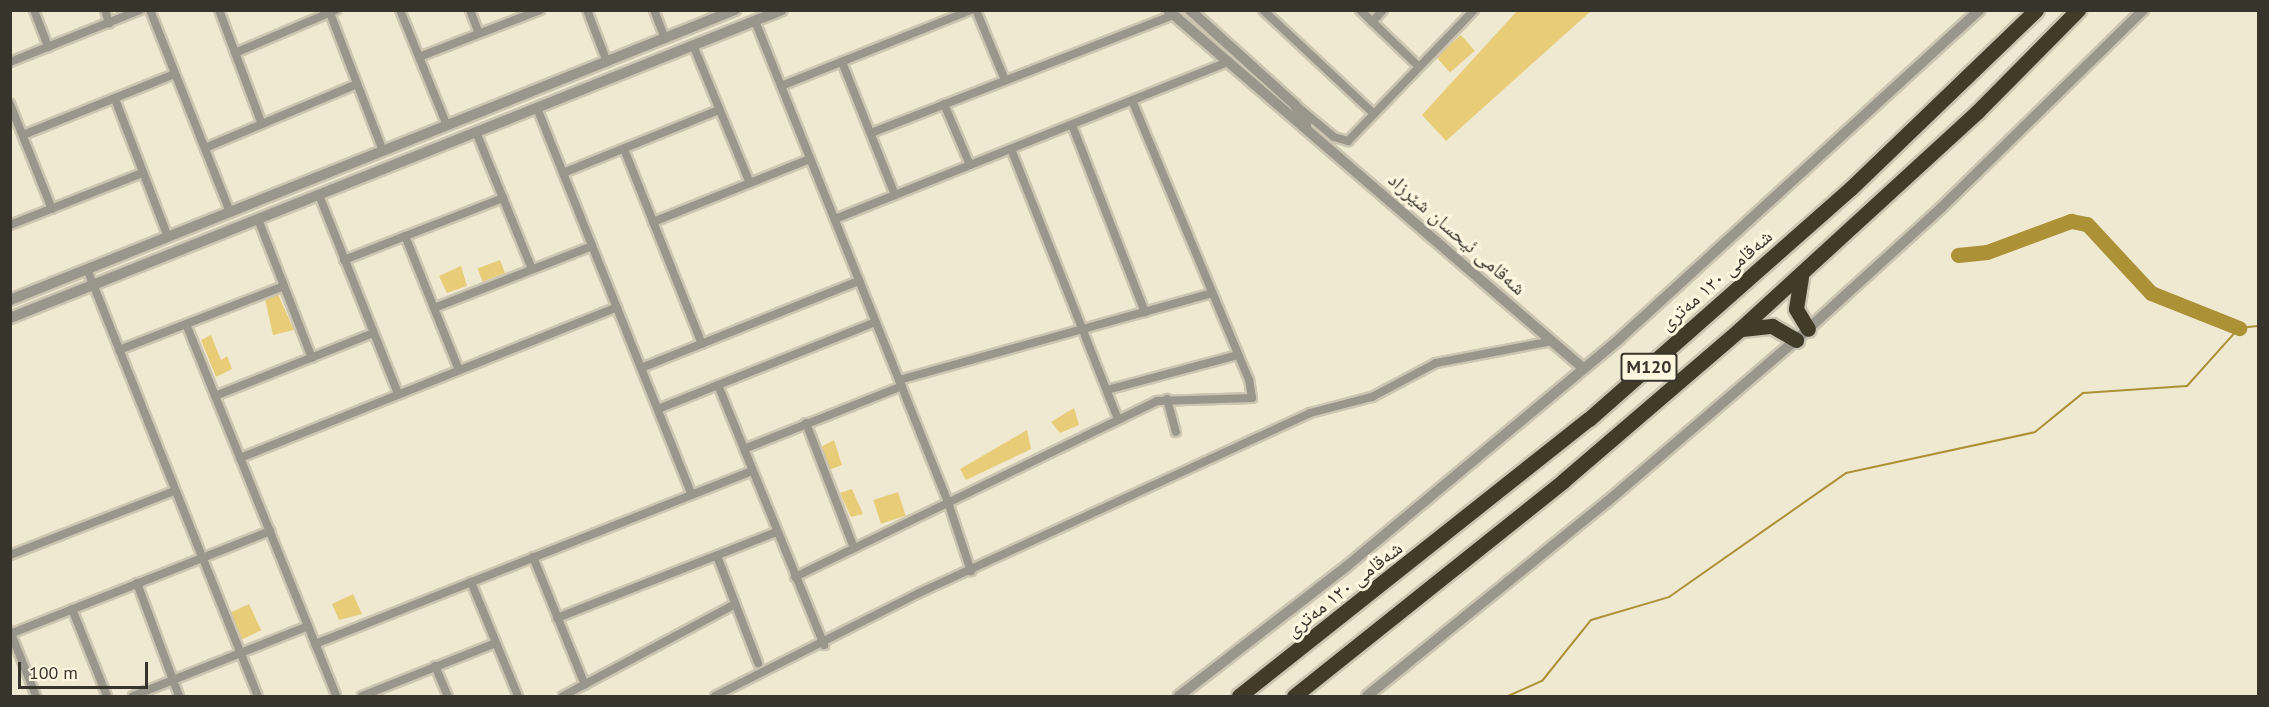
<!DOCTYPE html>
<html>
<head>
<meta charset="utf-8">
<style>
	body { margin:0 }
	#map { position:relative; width:2269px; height:707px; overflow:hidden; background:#f0e9d2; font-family:"PT Sans","Noto Naskh Arabic",sans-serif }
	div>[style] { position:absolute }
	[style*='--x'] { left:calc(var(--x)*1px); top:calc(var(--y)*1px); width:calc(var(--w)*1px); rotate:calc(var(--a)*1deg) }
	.green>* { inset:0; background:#e8cc78; transform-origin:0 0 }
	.stream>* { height:2px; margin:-1px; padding:0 1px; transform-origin:1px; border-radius:1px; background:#ad9136 }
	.river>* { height:15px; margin:-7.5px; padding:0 7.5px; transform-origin:7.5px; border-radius:7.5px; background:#ad9136 }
	.roads { filter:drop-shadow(2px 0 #cbc5b1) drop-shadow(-2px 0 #cbc5b1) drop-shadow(0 2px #cbc5b1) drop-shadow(0 -2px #cbc5b1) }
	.minor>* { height:8px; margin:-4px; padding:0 4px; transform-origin:4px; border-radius:4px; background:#99968c }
	.tertiary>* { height:10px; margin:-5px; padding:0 5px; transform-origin:5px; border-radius:5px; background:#99968c }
	.motorway>* { height:15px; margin:-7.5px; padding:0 7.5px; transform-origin:7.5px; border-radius:7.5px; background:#413b28 }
	span { translate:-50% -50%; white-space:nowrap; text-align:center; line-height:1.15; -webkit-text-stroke:6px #fef6df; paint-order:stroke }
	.shield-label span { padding:2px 4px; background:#fef6df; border:2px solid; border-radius:4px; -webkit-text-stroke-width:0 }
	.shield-label { font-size:18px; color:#36342b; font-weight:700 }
	.street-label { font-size:20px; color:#36342b }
	.frame { position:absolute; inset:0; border:12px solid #36342b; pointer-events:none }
	.scale { position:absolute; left:18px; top:662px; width:130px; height:27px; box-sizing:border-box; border:3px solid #36342b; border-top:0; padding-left:8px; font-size:18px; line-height:21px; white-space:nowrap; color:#36342b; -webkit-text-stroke:4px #fef6df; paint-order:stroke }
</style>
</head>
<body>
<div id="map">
	<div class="green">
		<i style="clip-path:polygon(1518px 10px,1591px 11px,1446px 141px,1422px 115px)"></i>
		<i style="left:1461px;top:35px;width:21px;height:33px;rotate:49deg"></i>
		<i style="left:500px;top:260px;width:14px;height:24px;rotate:69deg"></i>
		<i style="clip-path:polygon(461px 266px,467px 286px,447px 293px,439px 276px)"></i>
		<i style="clip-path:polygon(278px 294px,294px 330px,273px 335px,265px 299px)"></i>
		<i style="clip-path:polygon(211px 335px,221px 360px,227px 356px,232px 369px,216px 377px,201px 340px)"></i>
		<i style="clip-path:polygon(1074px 408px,1079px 425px,1060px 433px,1051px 422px)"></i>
		<i style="clip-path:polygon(1027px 430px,1031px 449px,966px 480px,960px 469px)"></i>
		<i style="clip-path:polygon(834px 440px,842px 465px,829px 470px,821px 447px)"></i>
		<i style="clip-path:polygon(852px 489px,863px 514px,851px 517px,840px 493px)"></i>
		<i style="left:898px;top:492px;width:25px;height:26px;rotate:72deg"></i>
		<i style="clip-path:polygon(353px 594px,362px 614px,339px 620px,332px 604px)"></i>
		<i style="left:249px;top:604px;width:29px;height:21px;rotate:65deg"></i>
	</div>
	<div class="stream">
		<i style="--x:1508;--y:696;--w:37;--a:-24"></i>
		<i style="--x:1542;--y:681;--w:78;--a:-51.2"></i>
		<i style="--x:1591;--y:620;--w:81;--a:-16.4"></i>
		<i style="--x:1669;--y:597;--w:216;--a:-35"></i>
		<i style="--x:1846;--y:473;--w:193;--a:-12.2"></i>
		<i style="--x:2035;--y:432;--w:62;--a:-39.1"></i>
		<i style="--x:2083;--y:393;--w:104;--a:-3.9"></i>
		<i style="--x:2187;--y:386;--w:78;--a:-48.1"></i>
		<i style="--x:2239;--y:328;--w:19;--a:-6"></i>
	</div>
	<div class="river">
		<i style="--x:1958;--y:255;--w:29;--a:-6"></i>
		<i style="--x:1987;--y:252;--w:90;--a:-20.3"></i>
		<i style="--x:2071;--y:221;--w:16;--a:11"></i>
		<i style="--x:2087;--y:224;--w:94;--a:47.2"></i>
		<i style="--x:2151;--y:293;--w:95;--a:21.7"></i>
	</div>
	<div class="roads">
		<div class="minor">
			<i style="--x:34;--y:10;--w:40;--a:69"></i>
			<i style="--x:105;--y:10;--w:14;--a:73"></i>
			<i style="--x:150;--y:10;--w:217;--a:68.4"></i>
			<i style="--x:219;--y:10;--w:120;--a:69.4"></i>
			<i style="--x:400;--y:10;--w:125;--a:67.9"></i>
			<i style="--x:470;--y:10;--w:25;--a:69"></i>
			<i style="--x:587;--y:10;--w:56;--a:69"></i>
			<i style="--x:654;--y:10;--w:31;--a:69"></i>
			<i style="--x:976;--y:10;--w:76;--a:67.5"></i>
			<i style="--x:1263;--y:10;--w:152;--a:43.1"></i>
			<i style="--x:1360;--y:10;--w:82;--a:44"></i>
			<i style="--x:330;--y:13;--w:148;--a:69"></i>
			<i style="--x:755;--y:21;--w:518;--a:68.14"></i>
			<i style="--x:948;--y:502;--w:73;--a:71.6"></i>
			<i style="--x:1372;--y:22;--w:16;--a:-47"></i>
			<i style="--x:693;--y:45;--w:149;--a:67.6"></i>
			<i style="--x:235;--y:53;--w:110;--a:-23.1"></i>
			<i style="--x:419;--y:57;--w:130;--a:-21.2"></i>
			<i style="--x:10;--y:62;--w:140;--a:-21.8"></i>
			<i style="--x:842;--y:62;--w:143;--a:68.3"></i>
			<i style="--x:781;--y:86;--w:205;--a:-21.8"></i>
			<i style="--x:115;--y:99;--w:148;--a:69"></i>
			<i style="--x:10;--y:104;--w:113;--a:68.2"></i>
			<i style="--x:944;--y:104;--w:66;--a:66.9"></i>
			<i style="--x:1298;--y:107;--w:47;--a:39.8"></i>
			<i style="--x:1334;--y:137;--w:15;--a:16"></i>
			<i style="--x:1348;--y:141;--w:182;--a:-46.1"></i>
			<i style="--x:537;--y:108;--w:415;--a:68.2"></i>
			<i style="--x:1072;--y:125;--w:201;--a:68.7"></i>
			<i style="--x:476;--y:132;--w:148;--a:67.8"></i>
			<i style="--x:871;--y:133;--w:324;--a:-21.3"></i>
			<i style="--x:23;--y:135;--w:164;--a:-21.9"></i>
			<i style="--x:205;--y:148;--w:165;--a:-22.8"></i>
			<i style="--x:624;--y:149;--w:210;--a:68.2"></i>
			<i style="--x:1011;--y:149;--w:290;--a:68.4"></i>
			<i style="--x:563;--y:173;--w:168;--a:-22"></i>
			<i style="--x:319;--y:195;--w:214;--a:68.3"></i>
			<i style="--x:258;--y:219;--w:149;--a:68.8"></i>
			<i style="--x:835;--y:219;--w:423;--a:-21.8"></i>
			<i style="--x:653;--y:222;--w:169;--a:-21.9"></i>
			<i style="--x:10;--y:225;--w:142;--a:-21.5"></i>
			<i style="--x:405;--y:236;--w:144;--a:68.1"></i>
			<i style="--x:344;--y:260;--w:171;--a:-21.3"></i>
			<i style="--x:87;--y:269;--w:460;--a:68.2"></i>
			<i style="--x:434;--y:308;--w:170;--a:-21.4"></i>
			<i style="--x:186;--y:324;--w:401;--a:68"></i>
			<i style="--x:119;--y:350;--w:177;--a:-21.2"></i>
			<i style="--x:641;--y:368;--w:235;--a:-21.8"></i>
			<i style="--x:899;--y:380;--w:322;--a:-15.5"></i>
			<i style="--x:718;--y:385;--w:281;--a:67.8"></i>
			<i style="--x:1107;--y:390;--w:136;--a:-15"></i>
			<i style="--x:215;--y:396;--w:170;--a:-21.7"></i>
			<i style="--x:1167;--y:399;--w:34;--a:75"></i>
			<i style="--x:658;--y:409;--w:234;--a:-21.8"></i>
			<i style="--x:806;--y:423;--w:134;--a:69"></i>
			<i style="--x:744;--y:449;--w:170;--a:-21.7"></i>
			<i style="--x:240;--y:458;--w:406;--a:-21.8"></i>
			<i style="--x:10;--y:555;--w:176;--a:-21.3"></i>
			<i style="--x:717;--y:556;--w:115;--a:69"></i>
			<i style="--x:533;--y:557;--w:138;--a:67.9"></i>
			<i style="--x:795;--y:577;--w:403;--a:-25.9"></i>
			<i style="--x:1157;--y:401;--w:95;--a:-1.8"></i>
			<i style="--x:1252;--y:398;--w:18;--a:-99"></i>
			<i style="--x:1249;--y:380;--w:303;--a:-112.7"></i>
			<i style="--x:471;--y:582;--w:123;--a:67.6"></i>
			<i style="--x:137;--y:583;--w:121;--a:69.6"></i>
			<i style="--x:72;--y:609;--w:94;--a:68.1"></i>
			<i style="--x:557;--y:618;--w:235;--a:-21.4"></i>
			<i style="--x:10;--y:631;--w:70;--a:68.2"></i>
			<i style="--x:10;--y:634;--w:280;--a:-21.6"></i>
			<i style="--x:315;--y:644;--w:470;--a:-21.6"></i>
			<i style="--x:435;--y:666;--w:33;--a:67"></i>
			<i style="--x:133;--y:696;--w:188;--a:-21.8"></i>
			<i style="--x:362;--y:696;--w:144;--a:-21.6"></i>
			<i style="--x:563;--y:696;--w:195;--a:-28.1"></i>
			<i style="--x:715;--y:696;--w:229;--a:-26.8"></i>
			<i style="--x:919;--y:593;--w:430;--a:-24.7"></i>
			<i style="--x:1310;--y:413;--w:64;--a:-14.5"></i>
			<i style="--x:1372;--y:397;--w:72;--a:-28"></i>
			<i style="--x:1436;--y:363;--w:118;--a:-10.7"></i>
		</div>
		<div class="tertiary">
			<i style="--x:1168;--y:10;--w:548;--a:40.78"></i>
			<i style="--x:1190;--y:10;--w:142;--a:42.1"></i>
			<i style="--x:1295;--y:105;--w:23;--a:61"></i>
			<i style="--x:10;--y:300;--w:781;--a:-21.8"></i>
			<i style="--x:10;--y:318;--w:831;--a:-21.75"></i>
			<i style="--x:1179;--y:696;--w:212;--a:-37.7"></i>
			<i style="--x:1347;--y:566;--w:351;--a:-39.8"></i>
			<i style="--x:1617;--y:341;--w:491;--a:-42.4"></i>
			<i style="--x:1367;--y:696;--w:310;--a:-39"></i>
			<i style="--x:1608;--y:501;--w:248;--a:-40.6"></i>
			<i style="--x:1796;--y:340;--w:196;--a:-42.3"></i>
			<i style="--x:1941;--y:208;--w:283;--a:-44.4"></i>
		</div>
		<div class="motorway">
			<i style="--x:1801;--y:277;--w:32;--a:99"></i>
			<i style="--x:1796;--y:309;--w:23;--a:59"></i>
			<i style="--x:1742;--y:329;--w:30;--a:-6"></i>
			<i style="--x:1772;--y:326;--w:28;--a:30"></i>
			<i style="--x:1239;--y:696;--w:446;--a:-38.4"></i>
			<i style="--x:1589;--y:419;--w:349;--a:-41.4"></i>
			<i style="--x:1851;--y:188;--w:257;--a:-43.9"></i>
			<i style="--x:1294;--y:696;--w:344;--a:-38.6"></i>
			<i style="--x:1563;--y:481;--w:232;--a:-40.6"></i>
			<i style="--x:1739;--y:330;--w:323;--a:-42.5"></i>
			<i style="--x:1977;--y:112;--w:144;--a:-45.3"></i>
		</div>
	</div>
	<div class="shield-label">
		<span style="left:1649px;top:367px">M120</span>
	</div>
	<div class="street-label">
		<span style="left:1457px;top:234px;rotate:41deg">شەقامی ئیحسان شێرزاد</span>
		<span style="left:1716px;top:280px;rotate:-41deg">شەقامی ١٢٠ مەتری</span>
		<span style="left:1344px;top:589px;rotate:-38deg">شەقامی ١٢٠ مەتری</span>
	</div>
	<div class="frame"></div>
	<div class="scale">100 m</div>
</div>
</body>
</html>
